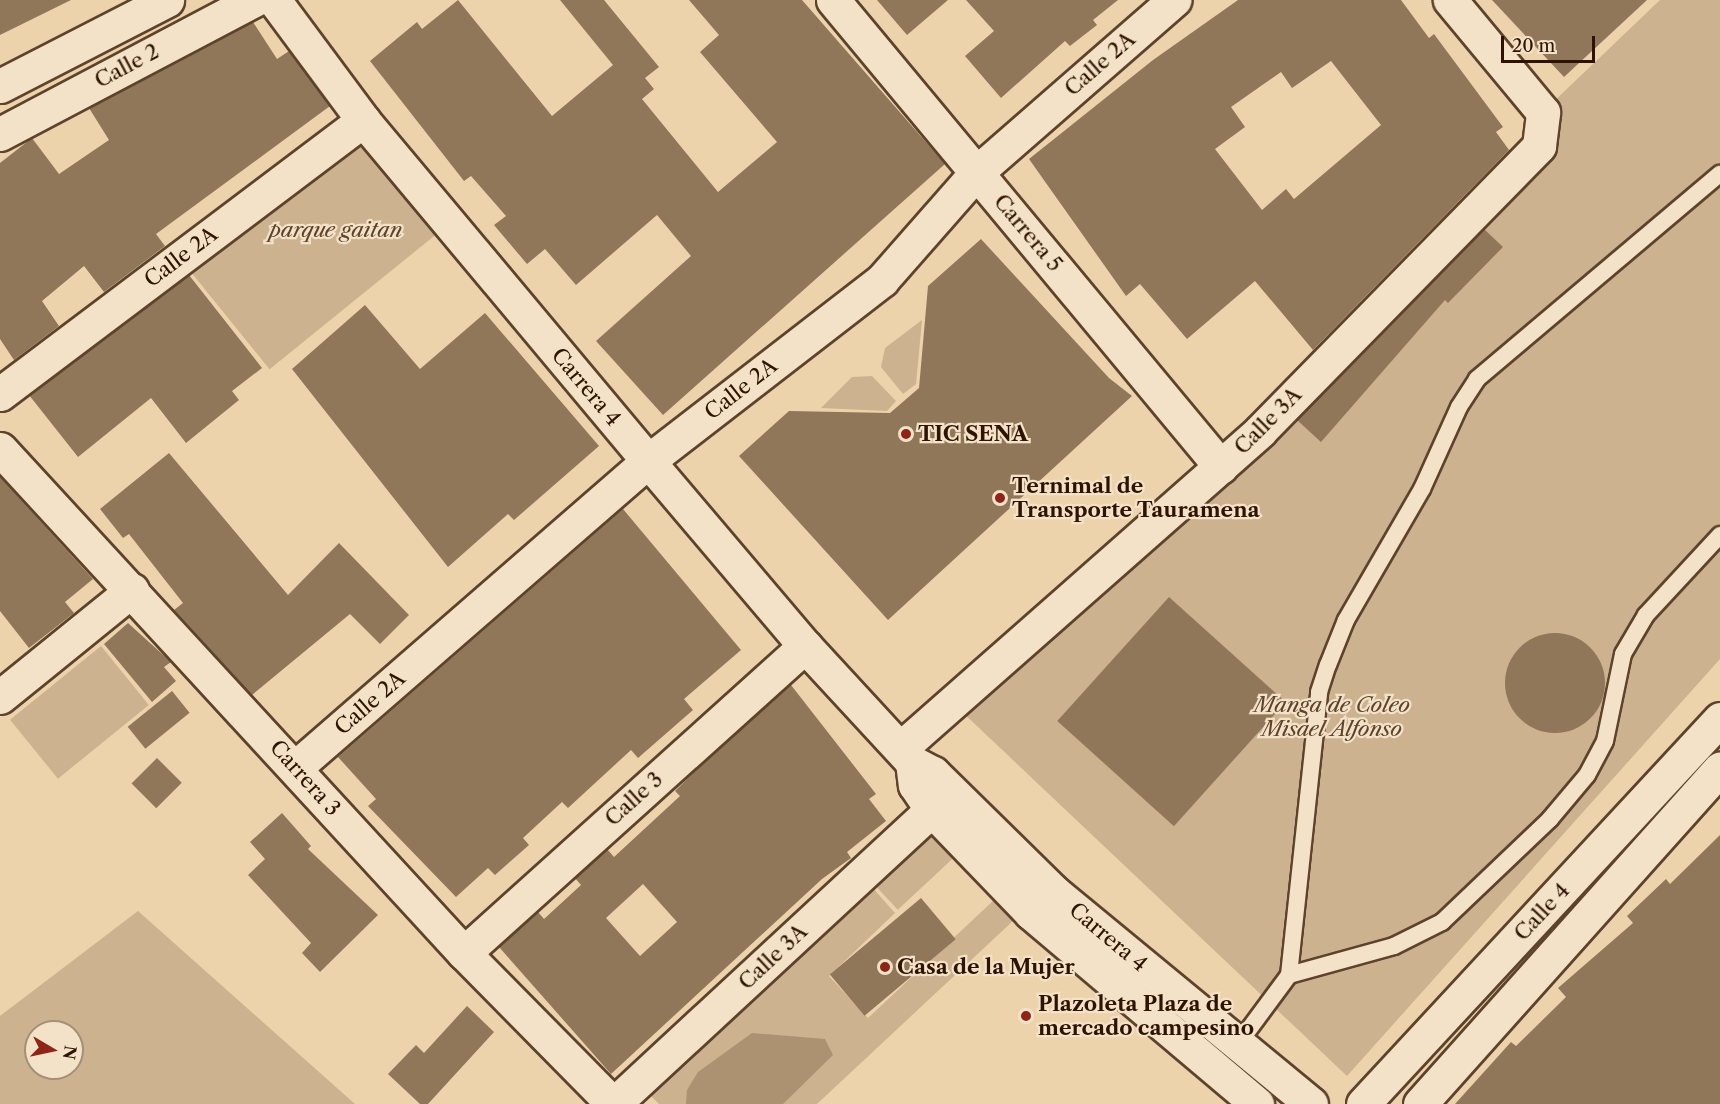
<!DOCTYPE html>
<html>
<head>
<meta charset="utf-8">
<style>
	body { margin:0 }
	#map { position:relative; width:1720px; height:1104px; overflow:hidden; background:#edd3ab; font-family:"Libre Caslon Text",serif }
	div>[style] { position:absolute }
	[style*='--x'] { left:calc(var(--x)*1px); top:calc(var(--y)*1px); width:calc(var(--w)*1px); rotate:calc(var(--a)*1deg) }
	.green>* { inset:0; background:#ccb28e; transform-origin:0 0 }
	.water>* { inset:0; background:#ac9271 }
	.building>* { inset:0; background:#917759; transform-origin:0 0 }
	.round { border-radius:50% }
	.roads { filter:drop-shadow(2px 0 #5d432b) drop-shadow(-2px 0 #5d432b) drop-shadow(0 2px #5d432b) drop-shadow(0 -2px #5d432b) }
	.lane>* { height:16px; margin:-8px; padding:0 8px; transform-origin:8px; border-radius:8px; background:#f3e2c8 }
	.street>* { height:33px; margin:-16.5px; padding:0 16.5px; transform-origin:16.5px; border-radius:16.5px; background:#f3e2c8 }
	.secondary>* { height:33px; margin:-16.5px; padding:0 16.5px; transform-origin:16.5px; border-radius:16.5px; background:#f3e2c8 }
	.dots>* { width:16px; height:16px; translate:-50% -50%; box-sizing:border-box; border:3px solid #f3e2c8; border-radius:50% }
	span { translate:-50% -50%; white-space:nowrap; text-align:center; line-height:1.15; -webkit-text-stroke:4.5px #f3e2c8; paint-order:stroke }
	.street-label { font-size:21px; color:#2d1300 }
	.park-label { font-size:21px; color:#5d432b; font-style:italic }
	.poi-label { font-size:21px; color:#2d1300; font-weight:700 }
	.left { translate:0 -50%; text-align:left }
	.north { position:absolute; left:24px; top:1020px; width:60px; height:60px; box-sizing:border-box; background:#f3e2c8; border:2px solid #a48f78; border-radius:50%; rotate:99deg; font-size:16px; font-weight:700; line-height:24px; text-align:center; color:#2d1300 }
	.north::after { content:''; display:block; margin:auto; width:21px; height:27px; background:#8f2418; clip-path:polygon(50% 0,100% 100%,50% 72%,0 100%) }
	.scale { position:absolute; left:1501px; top:36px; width:94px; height:27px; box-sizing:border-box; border:3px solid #2d1300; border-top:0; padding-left:8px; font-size:18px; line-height:21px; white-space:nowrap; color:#2d1300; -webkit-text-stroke:4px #f3e2c8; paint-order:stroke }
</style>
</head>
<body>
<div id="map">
	<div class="green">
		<i style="clip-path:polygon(1660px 0,1720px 0,1720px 659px,1347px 1076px,959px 709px,1543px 149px,1549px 106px)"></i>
		<i style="left:357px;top:126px;width:134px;height:221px;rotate:51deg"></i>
		<i style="clip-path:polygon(922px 320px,916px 384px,903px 394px,881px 367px,885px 348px)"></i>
		<i style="clip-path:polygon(872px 376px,896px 401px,887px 411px,821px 408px,852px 377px)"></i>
		<i style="left:101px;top:646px;width:76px;height:117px;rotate:51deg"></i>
		<i style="left:929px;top:826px;width:40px;height:80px;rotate:47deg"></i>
		<i style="clip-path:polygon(871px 886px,895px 913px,829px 976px,868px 1018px,994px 900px,1014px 920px,817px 1104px,659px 1104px,650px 1095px)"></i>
		<i style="clip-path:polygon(evenodd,138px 911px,355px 1104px,0 1104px,0 1016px,138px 911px,36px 1032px,72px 1032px,72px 1068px,36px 1068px,36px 1032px)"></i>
	</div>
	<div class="water">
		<i style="clip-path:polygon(752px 1033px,825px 1039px,833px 1055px,783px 1104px,686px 1104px,687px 1090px,698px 1072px)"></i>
	</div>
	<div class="building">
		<i style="clip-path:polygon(0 0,71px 0,0 35px)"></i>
		<i style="clip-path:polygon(458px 0,552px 116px,613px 65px,560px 0,604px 0,659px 67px,645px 78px,654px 89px,642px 99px,718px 192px,777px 142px,700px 52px,719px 35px,689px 0,802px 0,945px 164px,663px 415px,596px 341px,691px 256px,657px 215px,576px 285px,545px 249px,527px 264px,494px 225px,506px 216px,471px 176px,464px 181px,370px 61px,417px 22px,422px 29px)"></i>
		<i style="clip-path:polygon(877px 0,948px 0,907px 35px)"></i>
		<i style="clip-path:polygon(966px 0,1118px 0,1093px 20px,1097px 25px,1070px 46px,1065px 41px,1001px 98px,965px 56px,994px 31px)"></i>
		<i style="clip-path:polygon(evenodd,1238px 0,1401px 0,1429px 38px,1434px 34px,1503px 127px,1496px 132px,1509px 150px,1313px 350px,1255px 281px,1187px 339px,1140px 284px,1126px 296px,1029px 159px,1153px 60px,1238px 0,1331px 61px,1381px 125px,1294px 199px,1286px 189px,1262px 210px,1215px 149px,1245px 127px,1231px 107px,1281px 72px,1292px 88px,1331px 61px)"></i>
		<i style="clip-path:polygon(1492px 0,1647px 0,1564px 77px)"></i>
		<i style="clip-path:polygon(253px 22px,277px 59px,289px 51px,330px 106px,156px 234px,165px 246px,104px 292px,84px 266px,42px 301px,59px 326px,14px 360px,0 339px,0 163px,32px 138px,59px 174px,109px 140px,89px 108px)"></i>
		<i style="clip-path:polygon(1484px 229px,1503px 247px,1448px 303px,1445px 300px,1321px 442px,1297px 420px)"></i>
		<i style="clip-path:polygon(981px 239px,1109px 378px,1132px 396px,888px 620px,739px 456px,789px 411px,890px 413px,919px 388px,928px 286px)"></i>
		<i style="clip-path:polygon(189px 275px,262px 368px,232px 391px,239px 400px,186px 443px,151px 398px,78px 457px,29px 395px)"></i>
		<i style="clip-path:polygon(365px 305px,420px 369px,485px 313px,599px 446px,514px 520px,508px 514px,448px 567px,292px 369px)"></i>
		<i style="clip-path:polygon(169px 453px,288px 595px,339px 543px,409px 615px,380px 644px,350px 614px,252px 695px,174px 610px,183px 603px,129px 534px,123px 538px,100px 509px)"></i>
		<i style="clip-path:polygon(0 477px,93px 579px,65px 602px,74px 613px,29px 648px,0 611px)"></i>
		<i style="clip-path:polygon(623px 509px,741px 650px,684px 699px,693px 710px,638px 758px,631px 750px,568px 808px,562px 802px,523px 838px,529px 845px,495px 875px,488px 868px,456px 897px,368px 806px,376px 799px,338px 757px)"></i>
		<i style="left:1169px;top:597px;width:157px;height:167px;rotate:42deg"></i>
		<i style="clip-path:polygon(128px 623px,171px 662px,164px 667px,176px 681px,152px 702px,104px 644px)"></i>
		<i class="round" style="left:1505px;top:633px;width:100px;height:100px"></i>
		<i style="clip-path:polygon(evenodd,791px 685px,876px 794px,869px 799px,886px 821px,847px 852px,851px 858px,822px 879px,611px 1074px,499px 947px,538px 912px,544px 919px,581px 885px,575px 878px,607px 849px,614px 857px,680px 796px,675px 791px,706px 760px,791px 685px,643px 884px,677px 922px,640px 956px,606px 918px,643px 884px)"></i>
		<i style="left:172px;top:691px;width:28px;height:57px;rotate:51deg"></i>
		<i style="left:157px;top:758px;width:35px;height:36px;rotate:45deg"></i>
		<i style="clip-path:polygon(282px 813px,311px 846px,308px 849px,378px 915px,320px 972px,302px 953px,311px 943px,248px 875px,265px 859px,250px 842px)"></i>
		<i style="clip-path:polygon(1720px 835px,1720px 1104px,1455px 1104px,1511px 1042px,1516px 1046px,1566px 997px,1558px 988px,1633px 923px,1627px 916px,1666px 879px,1670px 884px)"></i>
		<i style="left:921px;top:898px;width:54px;height:119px;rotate:50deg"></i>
		<i style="clip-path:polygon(467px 1006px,494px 1032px,428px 1104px,420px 1104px,388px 1074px,416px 1045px,424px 1053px)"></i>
	</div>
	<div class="roads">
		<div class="lane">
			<i style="--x:1289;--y:975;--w:109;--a:-15.4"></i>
			<i style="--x:1394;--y:946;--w:54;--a:-26.6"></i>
			<i style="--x:1442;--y:922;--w:149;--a:-43.6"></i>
			<i style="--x:1550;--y:819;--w:57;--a:-49.9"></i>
			<i style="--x:1587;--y:775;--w:38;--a:-62"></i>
			<i style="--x:1605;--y:741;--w:89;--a:-78.3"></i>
			<i style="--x:1623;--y:654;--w:45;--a:-59.5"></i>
			<i style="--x:1646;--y:615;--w:109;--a:-47.2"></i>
			<i style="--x:1238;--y:1044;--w:86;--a:-53.5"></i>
			<i style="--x:1289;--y:975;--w:285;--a:-83.9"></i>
			<i style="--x:1319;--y:692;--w:28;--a:-72"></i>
			<i style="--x:1328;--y:665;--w:48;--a:-68.2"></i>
			<i style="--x:1346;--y:620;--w:151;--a:-59.9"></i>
			<i style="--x:1422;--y:489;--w:90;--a:-65.7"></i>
			<i style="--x:1459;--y:407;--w:33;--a:-57"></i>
			<i style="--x:1477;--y:379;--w:318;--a:-40.2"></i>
		</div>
		<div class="street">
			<i style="--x:274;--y:0;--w:149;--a:53.4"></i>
			<i style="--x:363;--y:120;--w:444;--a:50.1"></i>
			<i style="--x:648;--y:461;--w:243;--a:49.7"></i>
			<i style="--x:805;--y:646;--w:158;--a:47.3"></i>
			<i style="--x:912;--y:762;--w:24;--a:28"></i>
			<i style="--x:933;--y:773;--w:170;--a:44.5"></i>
			<i style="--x:1054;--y:892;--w:333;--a:39.5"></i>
			<i style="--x:833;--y:0;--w:607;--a:50.28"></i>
			<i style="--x:0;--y:394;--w:455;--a:-37"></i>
			<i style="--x:0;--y:449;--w:685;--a:47.37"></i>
			<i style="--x:464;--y:953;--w:212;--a:45.4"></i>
			<i style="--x:0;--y:697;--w:170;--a:-39"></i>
			<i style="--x:901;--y:748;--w:479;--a:-41.4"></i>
			<i style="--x:1260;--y:431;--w:399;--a:-45.6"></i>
			<i style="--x:1539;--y:146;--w:34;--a:-83"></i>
			<i style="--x:1543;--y:112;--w:146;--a:-129.7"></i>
			<i style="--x:912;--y:762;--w:23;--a:83"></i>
			<i style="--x:915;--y:785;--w:30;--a:56"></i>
			<i style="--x:932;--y:810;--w:143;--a:46.1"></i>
			<i style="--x:1031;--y:913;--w:296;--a:40.2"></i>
			<i style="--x:296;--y:767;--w:466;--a:-41"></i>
			<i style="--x:648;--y:461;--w:296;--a:-37.7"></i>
			<i style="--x:882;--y:280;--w:144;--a:-48.7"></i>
			<i style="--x:977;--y:172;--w:262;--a:-41.1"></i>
			<i style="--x:464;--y:953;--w:459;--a:-42"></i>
			<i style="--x:614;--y:1104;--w:433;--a:-42.8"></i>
			<i style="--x:1363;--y:1104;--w:525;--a:-47.16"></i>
			<i style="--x:1420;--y:1104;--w:450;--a:-48.2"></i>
		</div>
		<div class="secondary">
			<i style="--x:0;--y:86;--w:188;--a:-27.2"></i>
			<i style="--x:0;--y:134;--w:287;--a:-27.8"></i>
		</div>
	</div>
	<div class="dots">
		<i style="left:906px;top:434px;background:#8f2418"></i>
		<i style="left:1000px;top:498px;background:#8f2418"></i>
		<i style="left:885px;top:967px;background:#8f2418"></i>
		<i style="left:1026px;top:1016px;background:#8f2418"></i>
	</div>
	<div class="street-label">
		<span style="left:1100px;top:64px;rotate:-41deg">Calle 2A</span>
		<span style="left:127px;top:66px;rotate:-28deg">Calle 2</span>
		<span style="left:1028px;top:233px;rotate:50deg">Carrera 5</span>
		<span style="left:181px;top:257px;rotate:-37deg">Calle 2A</span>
		<span style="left:586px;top:387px;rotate:50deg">Carrera 4</span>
		<span style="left:741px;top:389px;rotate:-38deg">Calle 2A</span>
		<span style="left:1268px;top:421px;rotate:-45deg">Calle 3A</span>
		<span style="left:370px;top:703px;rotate:-41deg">Calle 2A</span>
		<span style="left:305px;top:778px;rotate:48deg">Carrera 3</span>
		<span style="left:634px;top:799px;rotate:-42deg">Calle 3</span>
		<span style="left:1542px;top:912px;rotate:-47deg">Calle 4</span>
		<span style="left:1108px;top:937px;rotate:40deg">Carrera 4</span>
		<span style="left:773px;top:957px;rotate:-43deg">Calle 3A</span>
	</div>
	<div class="park-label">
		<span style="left:336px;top:230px">parque gaitan</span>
		<span style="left:1332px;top:717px">Manga de Coleo<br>Misael Alfonso</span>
	</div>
	<div class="poi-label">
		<span class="left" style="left:918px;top:434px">TIC SENA</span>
		<span class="left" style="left:1012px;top:498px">Ternimal de<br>Transporte Tauramena</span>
		<span class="left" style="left:897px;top:967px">Casa de la Mujer</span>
		<span class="left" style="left:1038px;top:1016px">Plazoleta Plaza de<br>mercado campesino</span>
	</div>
	<div class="north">N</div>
	<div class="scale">20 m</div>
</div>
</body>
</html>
